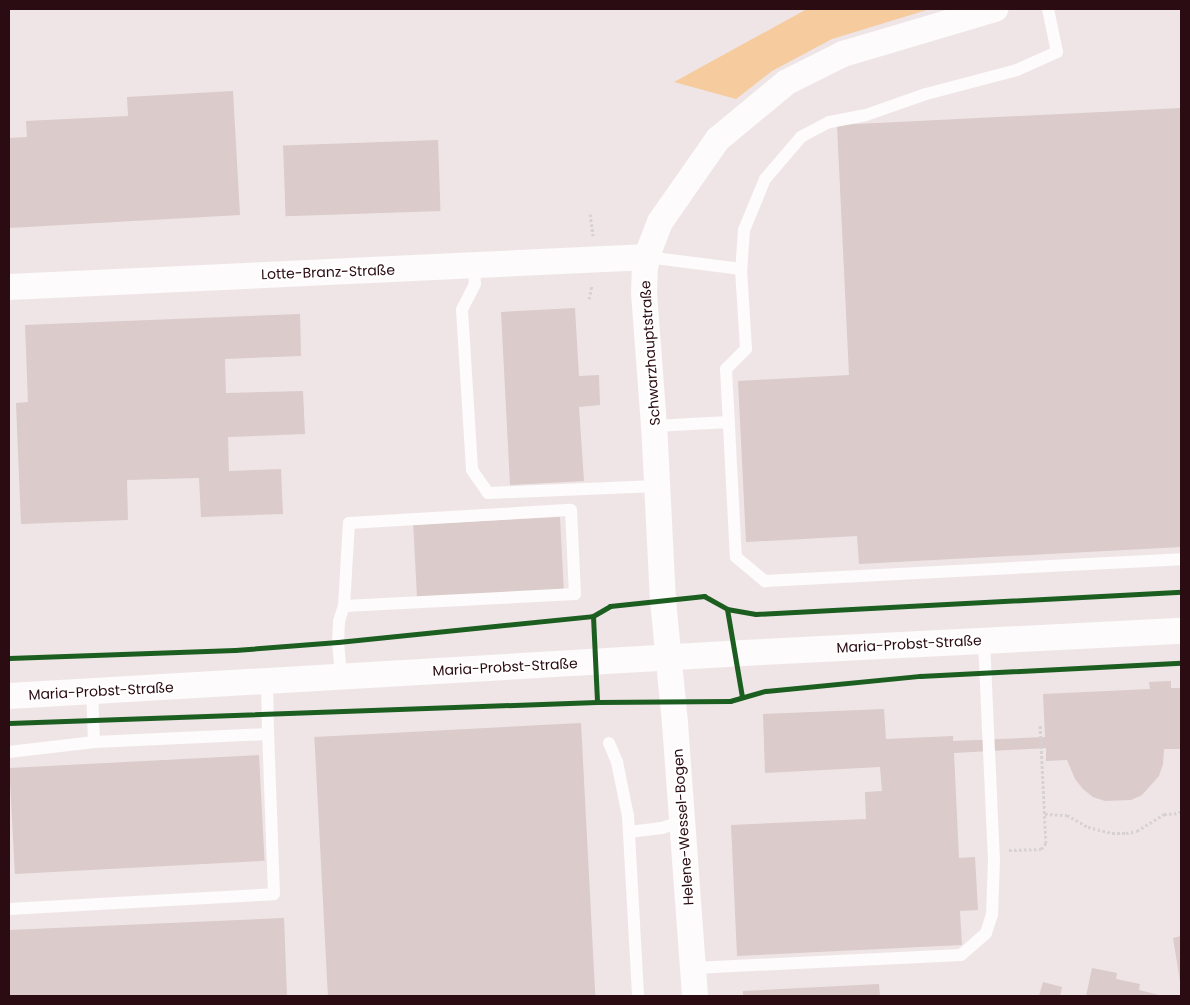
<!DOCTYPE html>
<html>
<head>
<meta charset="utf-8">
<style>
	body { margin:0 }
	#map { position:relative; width:1190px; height:1005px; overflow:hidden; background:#efe5e6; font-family:Poppins,sans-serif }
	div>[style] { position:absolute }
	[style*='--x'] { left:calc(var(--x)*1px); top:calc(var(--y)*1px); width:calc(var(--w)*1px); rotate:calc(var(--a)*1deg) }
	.green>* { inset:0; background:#f6cb9d }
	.building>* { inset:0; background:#dbcbca; transform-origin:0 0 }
	.path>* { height:3px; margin-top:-1.5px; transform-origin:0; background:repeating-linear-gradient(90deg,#d6d1d2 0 2.5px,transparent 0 5px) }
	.service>* { height:12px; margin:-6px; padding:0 6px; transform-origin:6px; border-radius:6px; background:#fdfbfb }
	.minor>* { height:26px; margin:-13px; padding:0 13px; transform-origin:13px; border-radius:13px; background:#fdfbfb }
	.cycleway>* { height:5px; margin:-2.5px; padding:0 2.5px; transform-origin:2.5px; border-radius:2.5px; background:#1b5e20 }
	span { translate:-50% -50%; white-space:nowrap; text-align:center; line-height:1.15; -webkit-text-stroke:4.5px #fff; paint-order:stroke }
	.street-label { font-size:14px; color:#2a0c12 }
	.frame { position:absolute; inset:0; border:10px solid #2a0c12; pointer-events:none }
</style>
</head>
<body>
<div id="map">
	<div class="green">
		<i style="clip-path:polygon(807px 9px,930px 9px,832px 39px,772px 71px,736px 99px,674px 82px)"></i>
	</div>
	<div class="building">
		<i style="clip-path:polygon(233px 91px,240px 215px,9px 228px,9px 138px,27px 137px,26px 121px,128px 116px,127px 97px)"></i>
		<i style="clip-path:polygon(1181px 108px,1181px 547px,859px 564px,857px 536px,746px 542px,738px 381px,849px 375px,837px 125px)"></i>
		<i style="left:438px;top:140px;width:71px;height:155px;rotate:88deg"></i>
		<i style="clip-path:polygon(575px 308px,579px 376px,599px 375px,600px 405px,579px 407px,584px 481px,510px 485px,501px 312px)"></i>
		<i style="clip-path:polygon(300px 314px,301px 356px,225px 359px,226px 393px,303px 391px,305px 434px,228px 437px,229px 471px,281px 469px,283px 514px,201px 517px,199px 478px,127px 480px,128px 520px,21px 524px,16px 403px,28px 402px,25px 325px)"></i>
		<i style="left:560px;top:517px;width:73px;height:147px;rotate:87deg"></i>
		<i style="clip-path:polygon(1171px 681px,1171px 688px,1181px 688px,1181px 749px,1164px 749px,1163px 764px,1159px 776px,1142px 795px,1131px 800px,1105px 801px,1093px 797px,1083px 789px,1075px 779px,1067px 760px,1046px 761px,1046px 748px,954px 753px,959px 858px,975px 857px,978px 910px,960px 911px,962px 945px,737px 956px,731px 825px,866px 819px,865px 792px,882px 791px,880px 767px,765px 773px,763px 714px,884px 709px,886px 739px,953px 736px,953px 741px,1045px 737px,1043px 694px,1150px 689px,1149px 682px)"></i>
		<i style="left:581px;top:723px;width:273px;height:267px;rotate:87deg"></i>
		<i style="left:259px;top:755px;width:106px;height:250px;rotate:87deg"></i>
		<i style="clip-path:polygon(284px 918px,287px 996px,9px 996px,9px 930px)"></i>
		<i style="clip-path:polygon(1181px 936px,1181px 981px,1180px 981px,1173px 938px)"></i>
		<i style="clip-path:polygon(1092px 968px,1117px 973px,1116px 979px,1140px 984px,1139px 990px,1163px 996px,1086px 996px)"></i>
		<i style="clip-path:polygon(1043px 982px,1062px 987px,1060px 996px,1039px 996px)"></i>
		<i style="clip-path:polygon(879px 984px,880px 996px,743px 996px,743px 991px)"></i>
	</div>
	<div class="path">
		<i style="--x:590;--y:214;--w:22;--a:82"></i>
		<i style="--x:589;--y:299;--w:14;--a:-78"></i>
		<i style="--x:1045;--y:814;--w:22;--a:3"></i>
		<i style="--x:1067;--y:815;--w:24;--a:30"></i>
		<i style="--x:1088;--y:827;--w:25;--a:14"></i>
		<i style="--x:1112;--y:833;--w:14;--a:0"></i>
		<i style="--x:1126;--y:833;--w:11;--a:-10"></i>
		<i style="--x:1137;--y:831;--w:32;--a:-32"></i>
		<i style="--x:1164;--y:814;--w:15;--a:-4"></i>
		<i style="--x:1179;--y:813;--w:4;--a:-56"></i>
		<i style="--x:1009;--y:850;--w:32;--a:-2"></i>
		<i style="--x:1041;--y:849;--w:8;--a:-50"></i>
		<i style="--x:1046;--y:843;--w:118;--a:-92.9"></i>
	</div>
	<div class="service">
		<i style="--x:1048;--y:9;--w:44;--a:78.2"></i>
		<i style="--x:1057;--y:52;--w:44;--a:155.8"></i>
		<i style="--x:1017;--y:70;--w:94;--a:165.2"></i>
		<i style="--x:926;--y:94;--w:64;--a:160.7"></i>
		<i style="--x:866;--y:115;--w:38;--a:169"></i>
		<i style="--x:829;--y:122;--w:32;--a:152"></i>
		<i style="--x:801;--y:137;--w:55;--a:130.6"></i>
		<i style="--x:765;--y:179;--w:55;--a:112.4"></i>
		<i style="--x:744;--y:230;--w:39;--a:94"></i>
		<i style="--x:741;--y:269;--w:80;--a:86.4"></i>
		<i style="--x:746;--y:349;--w:28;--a:135"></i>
		<i style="--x:726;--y:369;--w:188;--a:87"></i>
		<i style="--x:736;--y:557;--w:38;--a:40"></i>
		<i style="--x:765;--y:581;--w:417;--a:-3"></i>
		<i style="--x:647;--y:257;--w:95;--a:7.3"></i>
		<i style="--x:474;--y:266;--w:18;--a:87"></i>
		<i style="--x:475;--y:284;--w:29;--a:117"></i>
		<i style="--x:462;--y:310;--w:160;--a:86.4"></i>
		<i style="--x:472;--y:470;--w:28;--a:55"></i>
		<i style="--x:488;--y:493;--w:169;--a:-2.4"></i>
		<i style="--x:654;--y:426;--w:75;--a:-3.1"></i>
		<i style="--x:341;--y:676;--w:34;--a:-95"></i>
		<i style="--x:338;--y:642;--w:21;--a:-87"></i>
		<i style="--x:339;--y:621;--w:16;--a:-72"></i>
		<i style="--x:344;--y:606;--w:83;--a:-86.6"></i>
		<i style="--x:349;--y:523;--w:222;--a:-3.4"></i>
		<i style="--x:571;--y:510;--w:84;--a:87.3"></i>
		<i style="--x:575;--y:594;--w:231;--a:177"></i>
		<i style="--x:267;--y:681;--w:53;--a:88.9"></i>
		<i style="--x:609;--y:743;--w:21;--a:67"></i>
		<i style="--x:617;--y:762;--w:55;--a:78.5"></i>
		<i style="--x:628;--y:816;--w:180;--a:86.8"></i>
		<i style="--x:9;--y:752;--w:86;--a:-6.7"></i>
		<i style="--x:629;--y:832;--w:33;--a:-7"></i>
		<i style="--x:662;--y:828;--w:21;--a:-19"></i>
		<i style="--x:9;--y:909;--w:265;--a:-3.2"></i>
		<i style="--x:274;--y:894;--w:160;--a:-92.1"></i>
		<i style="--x:268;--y:734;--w:174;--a:177.4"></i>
		<i style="--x:94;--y:742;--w:51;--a:-92.2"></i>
		<i style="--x:694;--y:968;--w:267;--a:-2.8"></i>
		<i style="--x:961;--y:955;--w:33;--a:-41"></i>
		<i style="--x:986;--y:933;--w:19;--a:-72"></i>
		<i style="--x:992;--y:915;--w:54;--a:-87.9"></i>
		<i style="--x:994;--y:861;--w:221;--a:-92.6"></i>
	</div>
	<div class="minor">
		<i style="--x:9;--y:287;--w:639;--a:-2.69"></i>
		<i style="--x:9;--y:696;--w:736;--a:-3.35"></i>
		<i style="--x:744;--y:653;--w:438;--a:-2.9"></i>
		<i style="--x:695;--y:996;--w:274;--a:-94.2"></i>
		<i style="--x:675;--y:723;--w:123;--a:-95.6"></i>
		<i style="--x:663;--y:601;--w:175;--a:-92.9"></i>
		<i style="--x:654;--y:426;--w:133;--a:-94.3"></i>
		<i style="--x:644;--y:293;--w:26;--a:-88"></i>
		<i style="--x:645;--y:267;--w:20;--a:-75"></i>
		<i style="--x:650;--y:248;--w:28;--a:-69"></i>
		<i style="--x:660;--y:222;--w:101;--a:-55.1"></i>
		<i style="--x:718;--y:139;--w:89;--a:-39.6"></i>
		<i style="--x:787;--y:82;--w:63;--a:-26.6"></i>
		<i style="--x:843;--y:54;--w:159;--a:-16.5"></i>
	</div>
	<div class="cycleway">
		<i style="--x:727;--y:609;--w:89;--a:80.3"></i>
		<i style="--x:593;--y:616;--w:86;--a:87.3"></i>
		<i style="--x:9;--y:658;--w:226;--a:-2"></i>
		<i style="--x:235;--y:650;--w:103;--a:-4.4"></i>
		<i style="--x:338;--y:642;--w:256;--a:-5.8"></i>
		<i style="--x:593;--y:616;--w:20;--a:-30"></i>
		<i style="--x:610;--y:606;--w:95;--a:-6.1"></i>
		<i style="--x:704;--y:596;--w:26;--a:29"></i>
		<i style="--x:727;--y:609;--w:29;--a:10"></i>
		<i style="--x:756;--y:614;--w:426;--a:-3"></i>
		<i style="--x:9;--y:723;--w:588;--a:-2.05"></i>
		<i style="--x:597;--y:702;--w:133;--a:-0.4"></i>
		<i style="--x:730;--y:701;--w:37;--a:-16"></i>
		<i style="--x:766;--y:691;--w:155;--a:-5.6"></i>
		<i style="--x:920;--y:676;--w:261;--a:-2.9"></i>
	</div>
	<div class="street-label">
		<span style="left:328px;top:272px;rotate:-2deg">Lotte-Branz-Straße</span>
		<span style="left:650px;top:353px;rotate:-94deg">Schwarzhauptstraße</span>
		<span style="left:909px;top:644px;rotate:-3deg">Maria-Probst-Straße</span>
		<span style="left:505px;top:667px;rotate:-3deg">Maria-Probst-Straße</span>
		<span style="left:101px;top:691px;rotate:-3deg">Maria-Probst-Straße</span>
		<span style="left:683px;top:827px;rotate:-94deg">Helene-Wessel-Bogen</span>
	</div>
	<div class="frame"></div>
</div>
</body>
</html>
